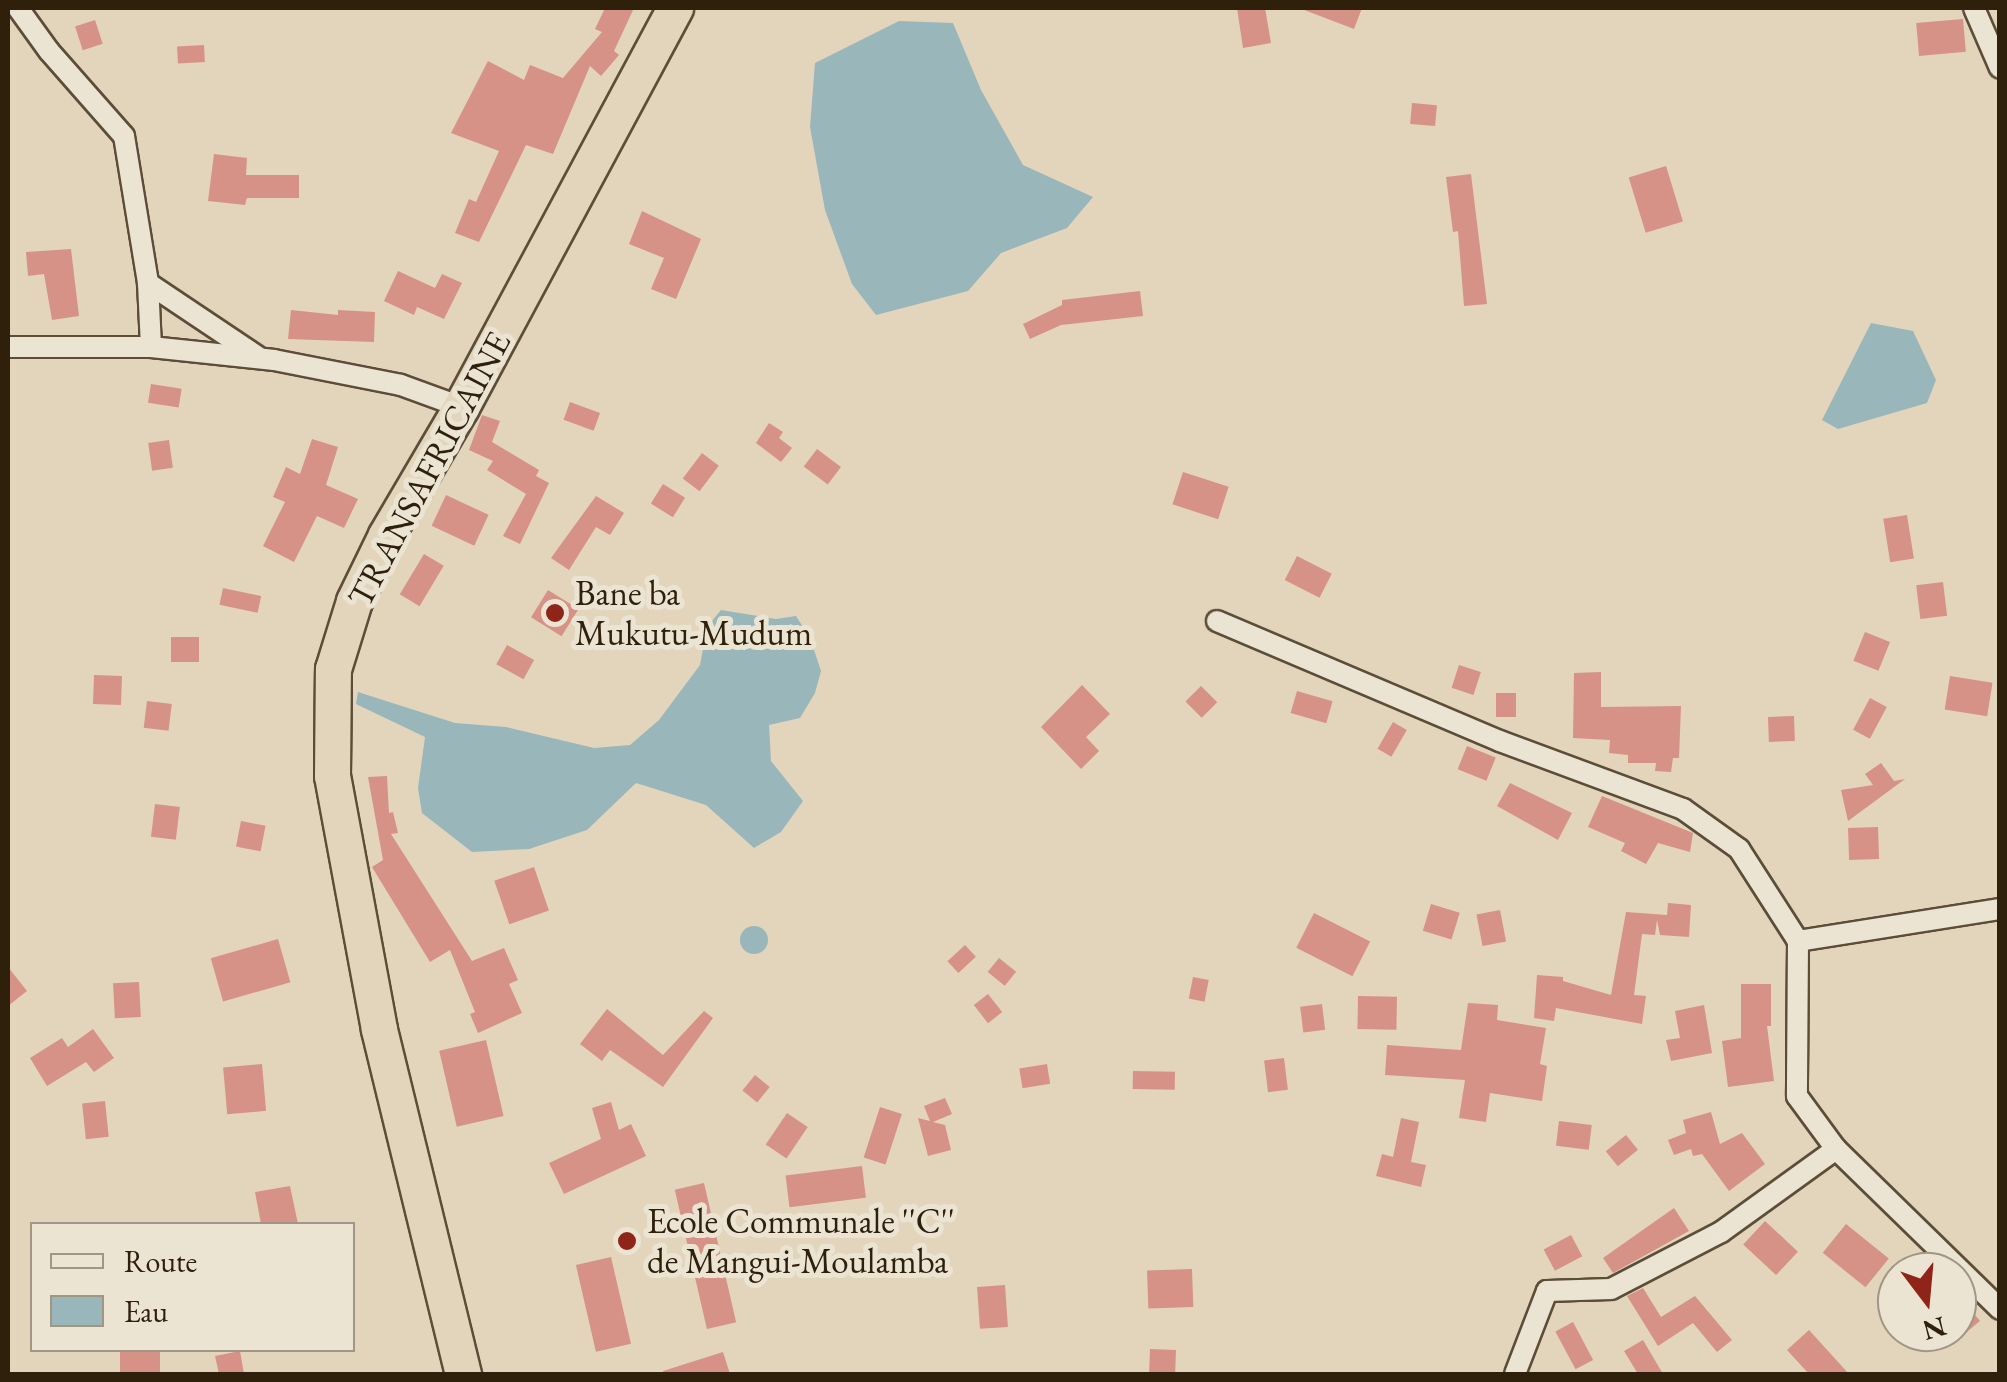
<!DOCTYPE html>
<html>
<head>
<meta charset="utf-8">
<style>
	body { margin:0 }
	#map { position:relative; width:2007px; height:1382px; overflow:hidden; background:#e2d5bc; font-family:"EB Garamond",serif }
	div>[style] { position:absolute }
	[style*='--x'] { left:calc(var(--x)*1px); top:calc(var(--y)*1px); width:calc(var(--w)*1px); rotate:calc(var(--a)*1deg) }
	.water>* { inset:0; background:#99b6bb }
	.round { border-radius:50% }
	.building>* { inset:0; background:#d69286; transform-origin:0 0 }
	.roads { filter:drop-shadow(2px 0 #5c4d38) drop-shadow(-2px 0 #5c4d38) drop-shadow(0 2px #5c4d38) drop-shadow(0 -2px #5c4d38) }
	.street>* { height:20px; margin:-10px; padding:0 10px; transform-origin:10px; border-radius:10px; background:#ece4d3 }
	.highway>* { height:35px; margin:-17.5px; padding:0 17.5px; transform-origin:17.5px; border-radius:17.5px; background:#e2d5bc }
	.dots>* { width:28px; height:28px; translate:-50% -50%; box-sizing:border-box; border:5px solid #ece4d3; border-radius:50% }
	span { translate:-50% -50%; white-space:nowrap; text-align:center; line-height:1.15; -webkit-text-stroke:10px #ece4d3; paint-order:stroke }
	.street-label { font-size:35px; color:#2f200c }
	.poi-label { font-size:35px; color:#2f200c }
	.left { translate:0 -50%; text-align:left }
	.frame { position:absolute; inset:0; border:10px solid #2f200c; pointer-events:none }
	.legend { position:absolute; left:30px; top:1222px; width:325px; height:130px; box-sizing:border-box; background:#ece4d3; border:2px solid #a09683; margin:0; padding:12px 18px; list-style:none; font-size:30px; color:#2f200c }
	.legend li { display:flex; align-items:center; gap:20px; height:50px }
	.legend b { width:50px; border:2px solid #a09683 }
	.north { position:absolute; left:1877px; top:1252px; width:100px; height:100px; box-sizing:border-box; background:#ece4d3; border:2px solid #a09683; border-radius:50%; rotate:164deg; font-size:28px; font-weight:700; line-height:40px; text-align:center; color:#2f200c }
	.north::after { content:''; display:block; margin:auto; width:35px; height:45px; background:#8f2418; clip-path:polygon(50% 0,100% 100%,50% 72%,0 100%) }
</style>
</head>
<body>
<div id="map">
	<div class="water">
		<i style="clip-path:polygon(899px 21px,953px 23px,981px 90px,1023px 165px,1093px 197px,1067px 228px,1001px 253px,968px 291px,876px 315px,852px 284px,825px 210px,810px 127px,815px 63px)"></i>
		<i style="clip-path:polygon(1871px 323px,1913px 331px,1936px 380px,1927px 403px,1838px 429px,1822px 420px)"></i>
		<i style="clip-path:polygon(721px 610px,776px 619px,796px 616px,810px 638px,821px 671px,815px 693px,800px 718px,769px 725px,771px 761px,803px 801px,781px 832px,754px 848px,706px 805px,636px 783px,587px 830px,529px 849px,472px 852px,422px 813px,418px 788px,425px 737px,356px 704px,358px 692px,455px 723px,506px 727px,594px 748px,630px 745px,659px 720px,700px 665px,707px 627px)"></i>
		<i class="round" style="left:740px;top:926px;width:28px;height:28px"></i>
	</div>
	<div class="building">
		<i style="clip-path:polygon(605px 8px,634px 8px,614px 51px,619px 55px,601px 76px,590px 66px,553px 154px,526px 145px,479px 242px,455px 233px,469px 199px,476px 202px,499px 151px,451px 133px,488px 61px,524px 80px,530px 65px,563px 78px,602px 32px,595px 29px)"></i>
		<i style="clip-path:polygon(1237px 8px,1265px 8px,1271px 43px,1243px 48px)"></i>
		<i style="clip-path:polygon(1299px 8px,1362px 8px,1354px 29px)"></i>
		<i style="left:1963px;top:19px;width:33px;height:47px;rotate:85deg"></i>
		<i style="left:95px;top:20px;width:25px;height:21px;rotate:72deg"></i>
		<i style="left:204px;top:45px;width:17px;height:27px;rotate:87deg"></i>
		<i style="left:1412px;top:103px;width:25px;height:21px;rotate:5deg"></i>
		<i style="clip-path:polygon(214px 154px,247px 158px,246px 175px,299px 175px,299px 198px,247px 198px,245px 205px,208px 201px)"></i>
		<i style="left:1666px;top:166px;width:58px;height:39px;rotate:73deg"></i>
		<i style="clip-path:polygon(1471px 174px,1487px 304px,1464px 306px,1458px 231px,1453px 232px,1446px 177px)"></i>
		<i style="clip-path:polygon(642px 211px,701px 239px,676px 299px,651px 289px,664px 258px,629px 244px)"></i>
		<i style="clip-path:polygon(71px 249px,79px 316px,52px 320px,44px 274px,28px 276px,26px 252px)"></i>
		<i style="clip-path:polygon(398px 271px,435px 288px,442px 274px,462px 283px,444px 319px,417px 307px,414px 315px,384px 301px)"></i>
		<i style="clip-path:polygon(1140px 291px,1143px 316px,1061px 325px,1030px 339px,1023px 324px,1062px 305px,1062px 300px)"></i>
		<i style="clip-path:polygon(291px 310px,338px 315px,338px 310px,375px 312px,374px 342px,288px 339px)"></i>
		<i style="left:151px;top:384px;width:31px;height:19px;rotate:9deg"></i>
		<i style="left:570px;top:402px;width:32px;height:19px;rotate:20deg"></i>
		<i style="clip-path:polygon(482px 415px,500px 421px,492px 442px,539px 470px,536px 476px,549px 483px,520px 544px,503px 536px,526px 494px,487px 470px,493px 461px,469px 450px)"></i>
		<i style="clip-path:polygon(769px 423px,783px 432px,779px 438px,792px 448px,781px 462px,756px 443px)"></i>
		<i style="clip-path:polygon(312px 439px,338px 447px,326px 485px,358px 499px,344px 528px,317px 516px,294px 562px,263px 546px,285px 502px,273px 497px,286px 467px,300px 474px)"></i>
		<i style="left:169px;top:440px;width:28px;height:21px;rotate:82deg"></i>
		<i style="left:817px;top:449px;width:30px;height:22px;rotate:37deg"></i>
		<i style="left:702px;top:453px;width:21px;height:32px;rotate:37deg"></i>
		<i style="left:1183px;top:472px;width:48px;height:34px;rotate:18deg"></i>
		<i style="left:663px;top:484px;width:26px;height:23px;rotate:32deg"></i>
		<i style="left:446px;top:495px;width:47px;height:34px;rotate:25deg"></i>
		<i style="clip-path:polygon(596px 496px,624px 513px,610px 535px,596px 527px,569px 570px,551px 558px)"></i>
		<i style="left:1907px;top:515px;width:44px;height:24px;rotate:81deg"></i>
		<i style="left:424px;top:554px;width:23px;height:47px;rotate:31deg"></i>
		<i style="left:1297px;top:556px;width:39px;height:27px;rotate:27deg"></i>
		<i style="left:1943px;top:582px;width:34px;height:27px;rotate:83deg"></i>
		<i style="left:223px;top:588px;width:39px;height:17px;rotate:12deg"></i>
		<i style="left:548px;top:590px;width:36px;height:32px;rotate:32deg"></i>
		<i style="left:1865px;top:632px;width:27px;height:31px;rotate:22deg"></i>
		<i style="left:171px;top:637px;width:28px;height:25px"></i>
		<i style="left:507px;top:645px;width:31px;height:22px;rotate:29deg"></i>
		<i style="left:1459px;top:665px;width:23px;height:24px;rotate:18deg"></i>
		<i style="clip-path:polygon(1601px 672px,1601px 707px,1681px 706px,1679px 758px,1673px 758px,1671px 772px,1655px 771px,1656px 763px,1628px 763px,1628px 755px,1609px 753px,1610px 740px,1573px 738px,1574px 673px)"></i>
		<i style="left:94px;top:675px;width:28px;height:29px;rotate:2deg"></i>
		<i style="left:1950px;top:676px;width:43px;height:34px;rotate:9deg"></i>
		<i style="clip-path:polygon(1082px 685px,1110px 714px,1086px 737px,1099px 751px,1081px 769px,1041px 727px)"></i>
		<i style="left:1201px;top:686px;width:23px;height:22px;rotate:45deg"></i>
		<i style="left:1297px;top:691px;width:37px;height:23px;rotate:16deg"></i>
		<i style="left:1496px;top:693px;width:20px;height:24px"></i>
		<i style="left:1870px;top:698px;width:19px;height:36px;rotate:28deg"></i>
		<i style="left:147px;top:701px;width:25px;height:27px;rotate:7deg"></i>
		<i style="left:1794px;top:716px;width:25px;height:26px;rotate:88deg"></i>
		<i style="left:1393px;top:722px;width:16px;height:31px;rotate:30deg"></i>
		<i style="left:1467px;top:746px;width:31px;height:25px;rotate:22deg"></i>
		<i style="clip-path:polygon(1881px 763px,1894px 781px,1905px 779px,1848px 821px,1841px 790px,1873px 785px,1865px 774px)"></i>
		<i style="clip-path:polygon(387px 776px,389px 813px,393px 812px,398px 833px,391px 834px,472px 961px,504px 948px,518px 980px,509px 984px,522px 1013px,478px 1033px,470px 1014px,475px 1012px,450px 950px,430px 962px,372px 867px,383px 860px,368px 777px)"></i>
		<i style="clip-path:polygon(1510px 783px,1572px 813px,1558px 840px,1497px 806px)"></i>
		<i style="clip-path:polygon(1602px 796px,1693px 833px,1690px 852px,1658px 843px,1646px 864px,1621px 851px,1625px 843px,1588px 827px)"></i>
		<i style="left:155px;top:804px;width:25px;height:33px;rotate:7deg"></i>
		<i style="left:241px;top:821px;width:25px;height:26px;rotate:11deg"></i>
		<i style="left:1878px;top:827px;width:32px;height:30px;rotate:88deg"></i>
		<i style="left:534px;top:867px;width:46px;height:42px;rotate:71deg"></i>
		<i style="clip-path:polygon(1668px 903px,1691px 905px,1689px 937px,1660px 935px,1657px 920px,1655px 935px,1642px 934px,1634px 995px,1646px 996px,1642px 1024px,1556px 1008px,1554px 1021px,1534px 1018px,1537px 975px,1563px 977px,1563px 981px,1611px 995px,1626px 912px,1667px 915px)"></i>
		<i style="left:1431px;top:904px;width:30px;height:28px;rotate:17deg"></i>
		<i style="left:1500px;top:910px;width:32px;height:24px;rotate:79deg"></i>
		<i style="left:1314px;top:913px;width:63px;height:39px;rotate:27deg"></i>
		<i style="left:278px;top:939px;width:45px;height:70px;rotate:74deg"></i>
		<i style="left:965px;top:945px;width:16px;height:24px;rotate:47deg"></i>
		<i style="left:999px;top:958px;width:22px;height:18px;rotate:39deg"></i>
		<i style="clip-path:polygon(8px 967px,27px 991px,8px 1006px)"></i>
		<i style="left:1193px;top:977px;width:16px;height:22px;rotate:11deg"></i>
		<i style="left:139px;top:982px;width:35px;height:26px;rotate:87deg"></i>
		<i style="clip-path:polygon(1741px 984px,1771px 984px,1771px 1026px,1767px 1026px,1774px 1081px,1728px 1087px,1722px 1041px,1741px 1038px)"></i>
		<i style="left:988px;top:994px;width:23px;height:18px;rotate:52deg"></i>
		<i style="left:1358px;top:996px;width:39px;height:33px;rotate:1deg"></i>
		<i style="clip-path:polygon(1468px 1003px,1498px 1005px,1497px 1020px,1546px 1028px,1540px 1064px,1547px 1066px,1542px 1101px,1490px 1093px,1486px 1122px,1459px 1118px,1465px 1080px,1385px 1075px,1387px 1045px,1461px 1050px)"></i>
		<i style="left:1322px;top:1004px;width:26px;height:22px;rotate:83deg"></i>
		<i style="clip-path:polygon(1704px 1005px,1712px 1053px,1671px 1061px,1666px 1040px,1680px 1038px,1675px 1011px)"></i>
		<i style="clip-path:polygon(607px 1009px,663px 1055px,704px 1011px,713px 1018px,663px 1087px,610px 1050px,602px 1061px,580px 1044px)"></i>
		<i style="clip-path:polygon(93px 1029px,114px 1058px,94px 1072px,86px 1062px,47px 1086px,30px 1058px,62px 1038px,68px 1047px)"></i>
		<i style="left:486px;top:1040px;width:78px;height:48px;rotate:77deg"></i>
		<i style="left:1284px;top:1058px;width:32px;height:20px;rotate:83deg"></i>
		<i style="left:262px;top:1064px;width:47px;height:39px;rotate:85deg"></i>
		<i style="left:1047px;top:1064px;width:20px;height:28px;rotate:81deg"></i>
		<i style="left:1133px;top:1071px;width:42px;height:18px;rotate:1deg"></i>
		<i style="left:755px;top:1075px;width:19px;height:20px;rotate:39deg"></i>
		<i style="clip-path:polygon(945px 1098px,952px 1114px,933px 1122px,945px 1125px,951px 1150px,928px 1156px,918px 1118px,930px 1121px,924px 1106px)"></i>
		<i style="left:105px;top:1101px;width:36px;height:23px;rotate:84deg"></i>
		<i style="clip-path:polygon(611px 1102px,619px 1130px,631px 1124px,646px 1156px,564px 1194px,549px 1163px,601px 1139px,592px 1108px)"></i>
		<i style="left:880px;top:1107px;width:23px;height:53px;rotate:18deg"></i>
		<i style="clip-path:polygon(1711px 1112px,1720px 1144px,1742px 1133px,1765px 1164px,1729px 1191px,1702px 1154px,1693px 1156px,1691px 1149px,1674px 1155px,1668px 1140px,1686px 1133px,1683px 1120px)"></i>
		<i style="left:787px;top:1113px;width:25px;height:38px;rotate:34deg"></i>
		<i style="clip-path:polygon(1401px 1118px,1419px 1122px,1411px 1162px,1426px 1165px,1421px 1187px,1376px 1176px,1382px 1154px,1393px 1157px)"></i>
		<i style="left:1559px;top:1121px;width:33px;height:25px;rotate:7deg"></i>
		<i style="left:1626px;top:1135px;width:19px;height:26px;rotate:51deg"></i>
		<i style="left:862px;top:1166px;width:32px;height:77px;rotate:83deg"></i>
		<i style="left:704px;top:1183px;width:143px;height:30px;rotate:77deg"></i>
		<i style="clip-path:polygon(290px 1186px,298px 1224px,261px 1224px,255px 1192px)"></i>
		<i style="clip-path:polygon(1674px 1208px,1689px 1231px,1613px 1273px,1603px 1258px)"></i>
		<i style="left:1765px;top:1221px;width:45px;height:32px;rotate:43deg"></i>
		<i style="left:1846px;top:1224px;width:55px;height:37px;rotate:39deg"></i>
		<i style="left:1571px;top:1235px;width:24px;height:31px;rotate:62deg"></i>
		<i style="left:611px;top:1257px;width:89px;height:36px;rotate:77deg"></i>
		<i style="left:1192px;top:1269px;width:38px;height:45px;rotate:88deg"></i>
		<i style="left:1005px;top:1285px;width:42px;height:28px;rotate:86deg"></i>
		<i style="clip-path:polygon(1643px 1288px,1661px 1317px,1695px 1296px,1732px 1340px,1717px 1352px,1693px 1323px,1658px 1346px,1627px 1296px)"></i>
		<i style="clip-path:polygon(1957px 1293px,1980px 1321px,1957px 1340px)"></i>
		<i style="left:1573px;top:1322px;width:43px;height:20px;rotate:62deg"></i>
		<i style="clip-path:polygon(1809px 1330px,1849px 1374px,1809px 1374px,1787px 1350px)"></i>
		<i style="clip-path:polygon(1643px 1340px,1663px 1374px,1638px 1374px,1624px 1351px)"></i>
		<i style="left:1150px;top:1349px;width:26px;height:25px;rotate:2deg"></i>
		<i style="left:120px;top:1350px;width:40px;height:24px"></i>
		<i style="clip-path:polygon(240px 1351px,244px 1374px,219px 1374px,215px 1356px)"></i>
		<i style="clip-path:polygon(723px 1352px,730px 1374px,664px 1374px,663px 1371px)"></i>
	</div>
	<div class="roads">
		<div class="street">
			<i style="--x:18;--y:8;--w:53;--a:54.2"></i>
			<i style="--x:49;--y:51;--w:113;--a:48.6"></i>
			<i style="--x:124;--y:136;--w:149;--a:80.7"></i>
			<i style="--x:148;--y:283;--w:64;--a:87.3"></i>
			<i style="--x:1974;--y:8;--w:65;--a:66.6"></i>
			<i style="--x:148;--y:283;--w:131;--a:33.8"></i>
			<i style="--x:8;--y:347;--w:143;--a:0"></i>
			<i style="--x:151;--y:347;--w:124;--a:6"></i>
			<i style="--x:274;--y:360;--w:129;--a:11.1"></i>
			<i style="--x:401;--y:385;--w:64;--a:20.1"></i>
			<i style="--x:1217;--y:621;--w:307;--a:23"></i>
			<i style="--x:1500;--y:741;--w:195;--a:20.4"></i>
			<i style="--x:1683;--y:809;--w:69;--a:35.5"></i>
			<i style="--x:1739;--y:849;--w:109;--a:57.3"></i>
			<i style="--x:2000;--y:909;--w:205;--a:171"></i>
			<i style="--x:1798;--y:941;--w:155;--a:90.4"></i>
			<i style="--x:1797;--y:1096;--w:66;--a:53.7"></i>
			<i style="--x:1836;--y:1149;--w:229;--a:44.3"></i>
			<i style="--x:1515;--y:1374;--w:89;--a:-68.9"></i>
			<i style="--x:1547;--y:1291;--w:64;--a:-1.8"></i>
			<i style="--x:1611;--y:1289;--w:124;--a:-27.4"></i>
			<i style="--x:1721;--y:1232;--w:142;--a:-35.8"></i>
		</div>
		<div class="highway">
			<i style="--x:463;--y:1374;--w:355;--a:-103.7"></i>
			<i style="--x:379;--y:1029;--w:257;--a:-100.5"></i>
			<i style="--x:332;--y:776;--w:107;--a:-89.5"></i>
			<i style="--x:333;--y:669;--w:71;--a:-72.8"></i>
			<i style="--x:354;--y:601;--w:73;--a:-64.1"></i>
			<i style="--x:386;--y:535;--w:148;--a:-59.6"></i>
			<i style="--x:461;--y:407;--w:453;--a:-61.8"></i>
		</div>
	</div>
	<div class="dots">
		<i style="left:555px;top:613px;background:#8f2418"></i>
		<i style="left:627px;top:1241px;background:#8f2418"></i>
	</div>
	<div class="street-label">
		<span style="left:429px;top:469px;rotate:-62deg">TRANSAFRICAINE</span>
	</div>
	<div class="poi-label">
		<span class="left" style="left:575px;top:613px">Bane ba<br>Mukutu-Mudum</span>
		<span class="left" style="left:647px;top:1241px">Ecole Communale ''C''<br>de Mangui-Moulamba</span>
	</div>
	<div class="frame"></div>
	<ul class="legend">
	<li><b style="height:12px;background:#ece4d3"></b>Route</li>
	<li><b style="height:28px;background:#99b6bb"></b>Eau</li>
	</ul>
	<div class="north">N</div>
</div>
</body>
</html>
